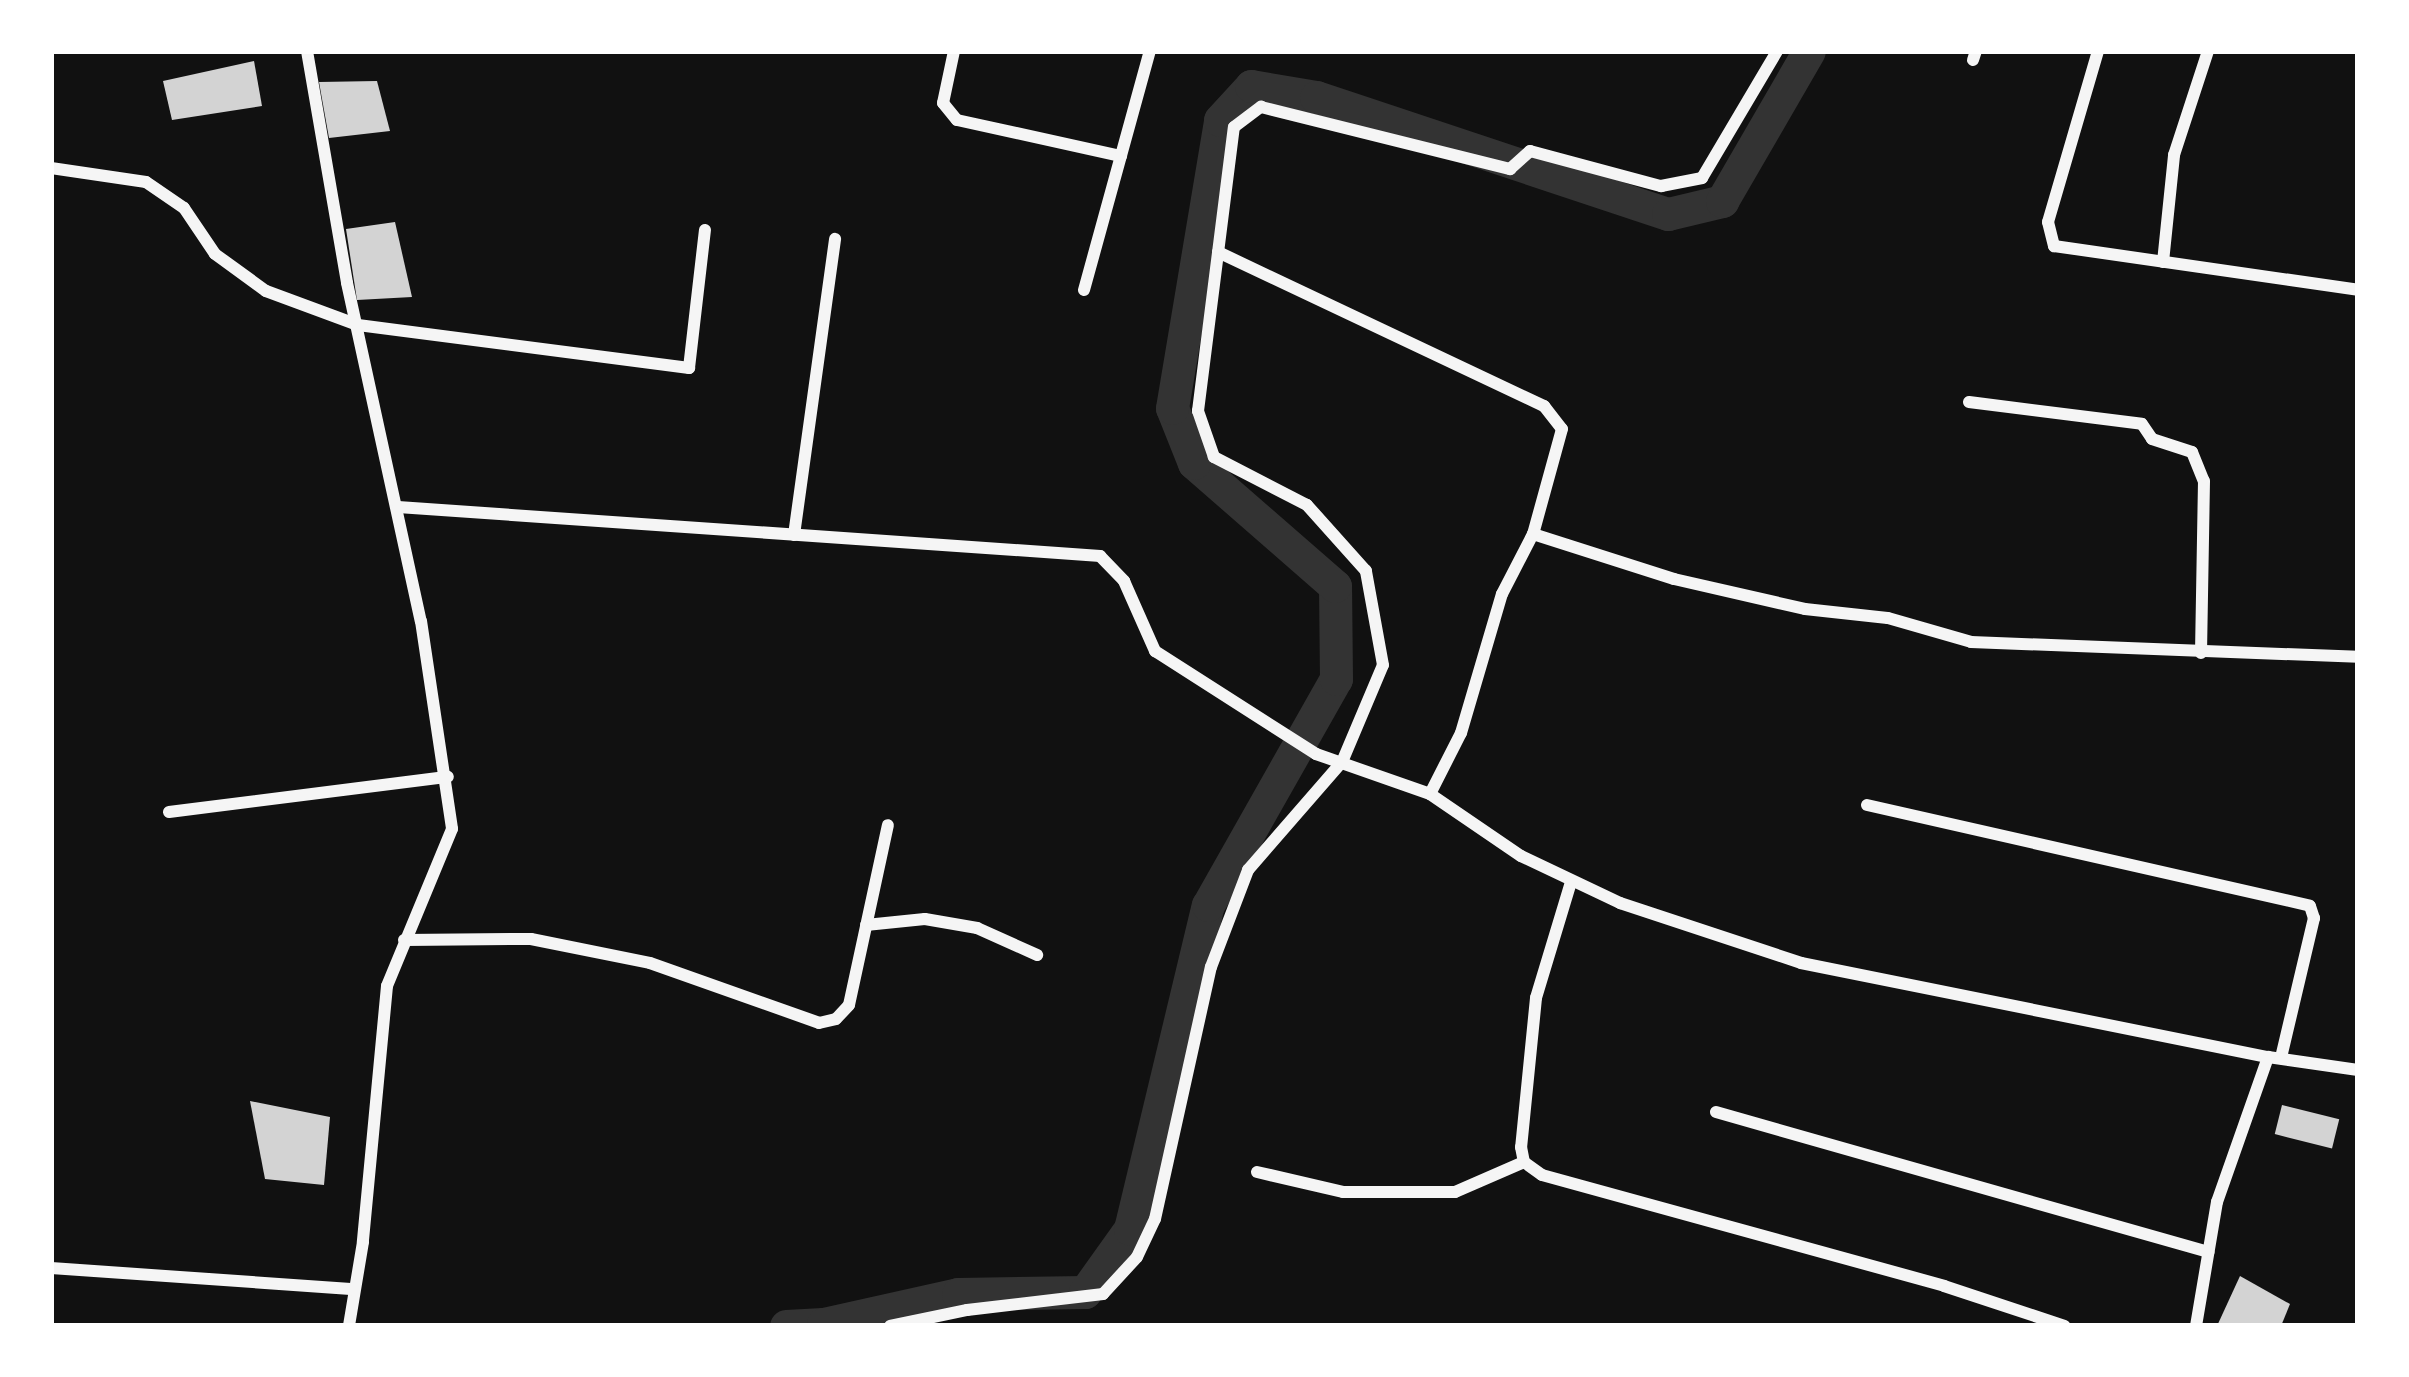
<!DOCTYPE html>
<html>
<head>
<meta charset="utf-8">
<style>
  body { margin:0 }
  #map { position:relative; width:2409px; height:1377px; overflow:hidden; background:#111; font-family:Commissioner,sans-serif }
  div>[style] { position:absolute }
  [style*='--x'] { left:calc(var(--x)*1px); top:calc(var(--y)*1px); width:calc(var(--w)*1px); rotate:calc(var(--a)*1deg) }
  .canal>* { height:33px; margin:-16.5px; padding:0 16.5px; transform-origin:16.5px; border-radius:16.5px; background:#333 }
  .building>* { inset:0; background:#d3d3d3; transform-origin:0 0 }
  .minor>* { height:12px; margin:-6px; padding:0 6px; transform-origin:6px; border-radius:6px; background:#f5f5f5 }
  span { translate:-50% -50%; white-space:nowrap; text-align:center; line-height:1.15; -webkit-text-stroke:9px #fff; paint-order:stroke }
  .frame { position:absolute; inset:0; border:54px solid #fff; pointer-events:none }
</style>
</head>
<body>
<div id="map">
  <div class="canal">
    <div style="--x:786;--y:1326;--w:37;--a:-3"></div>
    <div style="--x:823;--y:1324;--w:138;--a:-12.5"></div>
    <div style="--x:958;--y:1294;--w:127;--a:-0.9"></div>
    <div style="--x:1085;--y:1292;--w:77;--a:-54.5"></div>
    <div style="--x:1130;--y:1229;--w:333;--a:-76.5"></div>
    <div style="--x:1208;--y:905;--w:260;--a:-60.5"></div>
    <div style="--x:1336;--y:679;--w:93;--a:-90.6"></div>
    <div style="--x:1335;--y:586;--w:187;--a:-138.9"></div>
    <div style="--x:1194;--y:463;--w:59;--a:-111.8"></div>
    <div style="--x:1172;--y:408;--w:292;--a:-80.5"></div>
    <div style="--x:1220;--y:120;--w:46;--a:-47.6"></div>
    <div style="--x:1251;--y:86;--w:66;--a:9.6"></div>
    <div style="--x:1316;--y:97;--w:371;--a:18.4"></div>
    <div style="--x:1668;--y:214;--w:56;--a:-13.5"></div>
    <div style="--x:1722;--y:201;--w:173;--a:-59.9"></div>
  </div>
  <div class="building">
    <div style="clip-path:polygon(254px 61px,262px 106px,172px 120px,163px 81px)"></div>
    <div style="clip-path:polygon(377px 81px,390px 131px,329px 138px,319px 82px)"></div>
    <div style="clip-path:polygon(395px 222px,412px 297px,357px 300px,346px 229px)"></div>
    <div style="clip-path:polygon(250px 1101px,330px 1117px,324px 1185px,265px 1179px)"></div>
    <div style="left:2282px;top:1105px;width:59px;height:30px;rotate:14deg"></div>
    <div style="clip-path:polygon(2240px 1276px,2290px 1304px,2281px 1326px,2217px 1326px)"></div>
  </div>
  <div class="minor">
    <div style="--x:307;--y:51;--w:235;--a:80.2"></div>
    <div style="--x:347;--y:283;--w:346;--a:77.7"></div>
    <div style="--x:421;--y:621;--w:210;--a:81.5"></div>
    <div style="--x:452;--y:829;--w:170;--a:112.5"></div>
    <div style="--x:387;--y:986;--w:257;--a:95.4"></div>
    <div style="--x:363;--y:1242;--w:85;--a:99.5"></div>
    <div style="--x:954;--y:51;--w:53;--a:101.9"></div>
    <div style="--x:943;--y:103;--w:22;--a:51"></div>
    <div style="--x:957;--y:120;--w:168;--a:12.4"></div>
    <div style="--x:2098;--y:51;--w:178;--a:106.3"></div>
    <div style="--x:2048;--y:222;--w:25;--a:76"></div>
    <div style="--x:2054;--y:246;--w:307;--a:8.2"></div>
    <div style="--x:1973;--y:60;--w:9;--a:-72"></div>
    <div style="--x:51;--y:168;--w:96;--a:8.4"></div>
    <div style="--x:146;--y:182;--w:46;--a:34.4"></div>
    <div style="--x:184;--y:208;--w:55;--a:56"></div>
    <div style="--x:215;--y:254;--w:63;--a:36"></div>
    <div style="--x:266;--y:291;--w:98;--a:20.3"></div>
    <div style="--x:358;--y:325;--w:334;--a:7.4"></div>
    <div style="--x:689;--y:368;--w:139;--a:-83.4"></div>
    <div style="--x:1218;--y:252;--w:361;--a:25.3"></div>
    <div style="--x:1544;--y:406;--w:29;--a:52"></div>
    <div style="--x:1562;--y:429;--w:109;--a:105.4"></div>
    <div style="--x:2163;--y:262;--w:108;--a:-84.1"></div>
    <div style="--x:2174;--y:155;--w:109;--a:-71.9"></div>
    <div style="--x:1084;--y:290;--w:248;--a:-74.6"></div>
    <div style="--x:1969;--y:402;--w:174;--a:7.2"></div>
    <div style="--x:2142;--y:424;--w:18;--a:56"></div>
    <div style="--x:2152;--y:439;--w:42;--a:18"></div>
    <div style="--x:2192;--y:452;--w:31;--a:68"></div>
    <div style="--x:2204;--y:481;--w:172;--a:91"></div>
    <div style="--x:398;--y:507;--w:704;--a:3.99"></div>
    <div style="--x:1100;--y:556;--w:35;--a:46"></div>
    <div style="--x:1124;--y:581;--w:77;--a:66.1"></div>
    <div style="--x:1155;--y:651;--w:191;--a:32.6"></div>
    <div style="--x:1316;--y:754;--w:121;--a:19.3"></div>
    <div style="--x:1430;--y:794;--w:110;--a:34.3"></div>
    <div style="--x:1521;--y:856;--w:110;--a:25.4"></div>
    <div style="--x:1620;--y:903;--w:191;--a:18.3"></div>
    <div style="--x:1801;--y:963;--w:476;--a:11.4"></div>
    <div style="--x:2268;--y:1057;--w:91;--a:8.2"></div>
    <div style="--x:794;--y:535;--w:299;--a:-82.1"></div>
    <div style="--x:1430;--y:794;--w:68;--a:-63.1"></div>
    <div style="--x:1461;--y:733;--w:145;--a:-73.6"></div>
    <div style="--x:1502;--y:594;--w:68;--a:-62.7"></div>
    <div style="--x:1533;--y:534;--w:148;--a:17.7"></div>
    <div style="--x:1674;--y:579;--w:134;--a:12.9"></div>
    <div style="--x:1805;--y:609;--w:83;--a:6.2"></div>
    <div style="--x:1888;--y:618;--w:86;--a:16.1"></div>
    <div style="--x:1971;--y:642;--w:387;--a:2.2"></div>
    <div style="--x:1867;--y:805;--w:454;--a:12.8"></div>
    <div style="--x:2310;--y:906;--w:13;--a:72"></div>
    <div style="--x:2314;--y:918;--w:144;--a:103.3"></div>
    <div style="--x:169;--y:812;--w:281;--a:-7.2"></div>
    <div style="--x:1571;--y:882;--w:121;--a:106.8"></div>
    <div style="--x:1536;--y:998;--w:150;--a:95.7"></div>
    <div style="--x:1521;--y:1147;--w:15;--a:79"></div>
    <div style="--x:1524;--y:1162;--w:22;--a:36"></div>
    <div style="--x:1542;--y:1175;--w:417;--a:15.4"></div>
    <div style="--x:1944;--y:1286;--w:127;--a:18.3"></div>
    <div style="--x:866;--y:925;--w:59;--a:-5.8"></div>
    <div style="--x:925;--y:919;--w:53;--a:9.8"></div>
    <div style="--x:977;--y:928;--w:66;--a:24.2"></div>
    <div style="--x:404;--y:940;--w:127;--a:-0.5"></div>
    <div style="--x:531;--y:939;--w:121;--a:11.4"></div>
    <div style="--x:650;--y:963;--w:179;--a:19.5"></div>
    <div style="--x:819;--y:1023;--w:17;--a:-13"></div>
    <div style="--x:836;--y:1019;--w:19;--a:-47"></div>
    <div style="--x:849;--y:1005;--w:184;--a:-77.8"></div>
    <div style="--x:1716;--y:1112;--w:512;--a:15.88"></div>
    <div style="--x:1257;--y:1172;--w:88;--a:13.1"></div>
    <div style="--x:1343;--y:1192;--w:112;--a:0"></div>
    <div style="--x:1455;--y:1192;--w:75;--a:-23.5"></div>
    <div style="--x:51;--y:1268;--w:304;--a:4"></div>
    <div style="--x:890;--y:1326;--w:79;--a:-11.7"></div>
    <div style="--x:967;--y:1310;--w:137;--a:-6.7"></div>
    <div style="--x:1103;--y:1294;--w:50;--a:-47.4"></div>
    <div style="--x:1137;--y:1257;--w:42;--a:-64.7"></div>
    <div style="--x:1155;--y:1219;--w:258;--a:-77.5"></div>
    <div style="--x:1211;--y:967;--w:104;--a:-69.1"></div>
    <div style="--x:1248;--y:870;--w:143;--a:-49"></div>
    <div style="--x:1342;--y:762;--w:105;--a:-67.1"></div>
    <div style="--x:1383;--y:665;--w:96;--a:-100.3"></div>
    <div style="--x:1366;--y:571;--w:89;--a:-131.8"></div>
    <div style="--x:1307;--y:505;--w:105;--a:-152.7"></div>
    <div style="--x:1214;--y:457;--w:49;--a:-109.2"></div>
    <div style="--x:1198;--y:411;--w:286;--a:-82.8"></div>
    <div style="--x:1234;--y:127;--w:34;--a:-37"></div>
    <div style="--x:1261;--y:107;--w:257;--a:14"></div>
    <div style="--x:1510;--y:169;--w:27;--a:-42"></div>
    <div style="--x:1530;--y:151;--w:136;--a:15"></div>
    <div style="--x:1661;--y:186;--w:42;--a:-11"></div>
    <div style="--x:1702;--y:178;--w:147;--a:-59.4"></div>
    <div style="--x:2196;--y:1326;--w:126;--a:-80.4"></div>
    <div style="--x:2217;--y:1202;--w:154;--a:-70.6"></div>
  </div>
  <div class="frame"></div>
</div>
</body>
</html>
